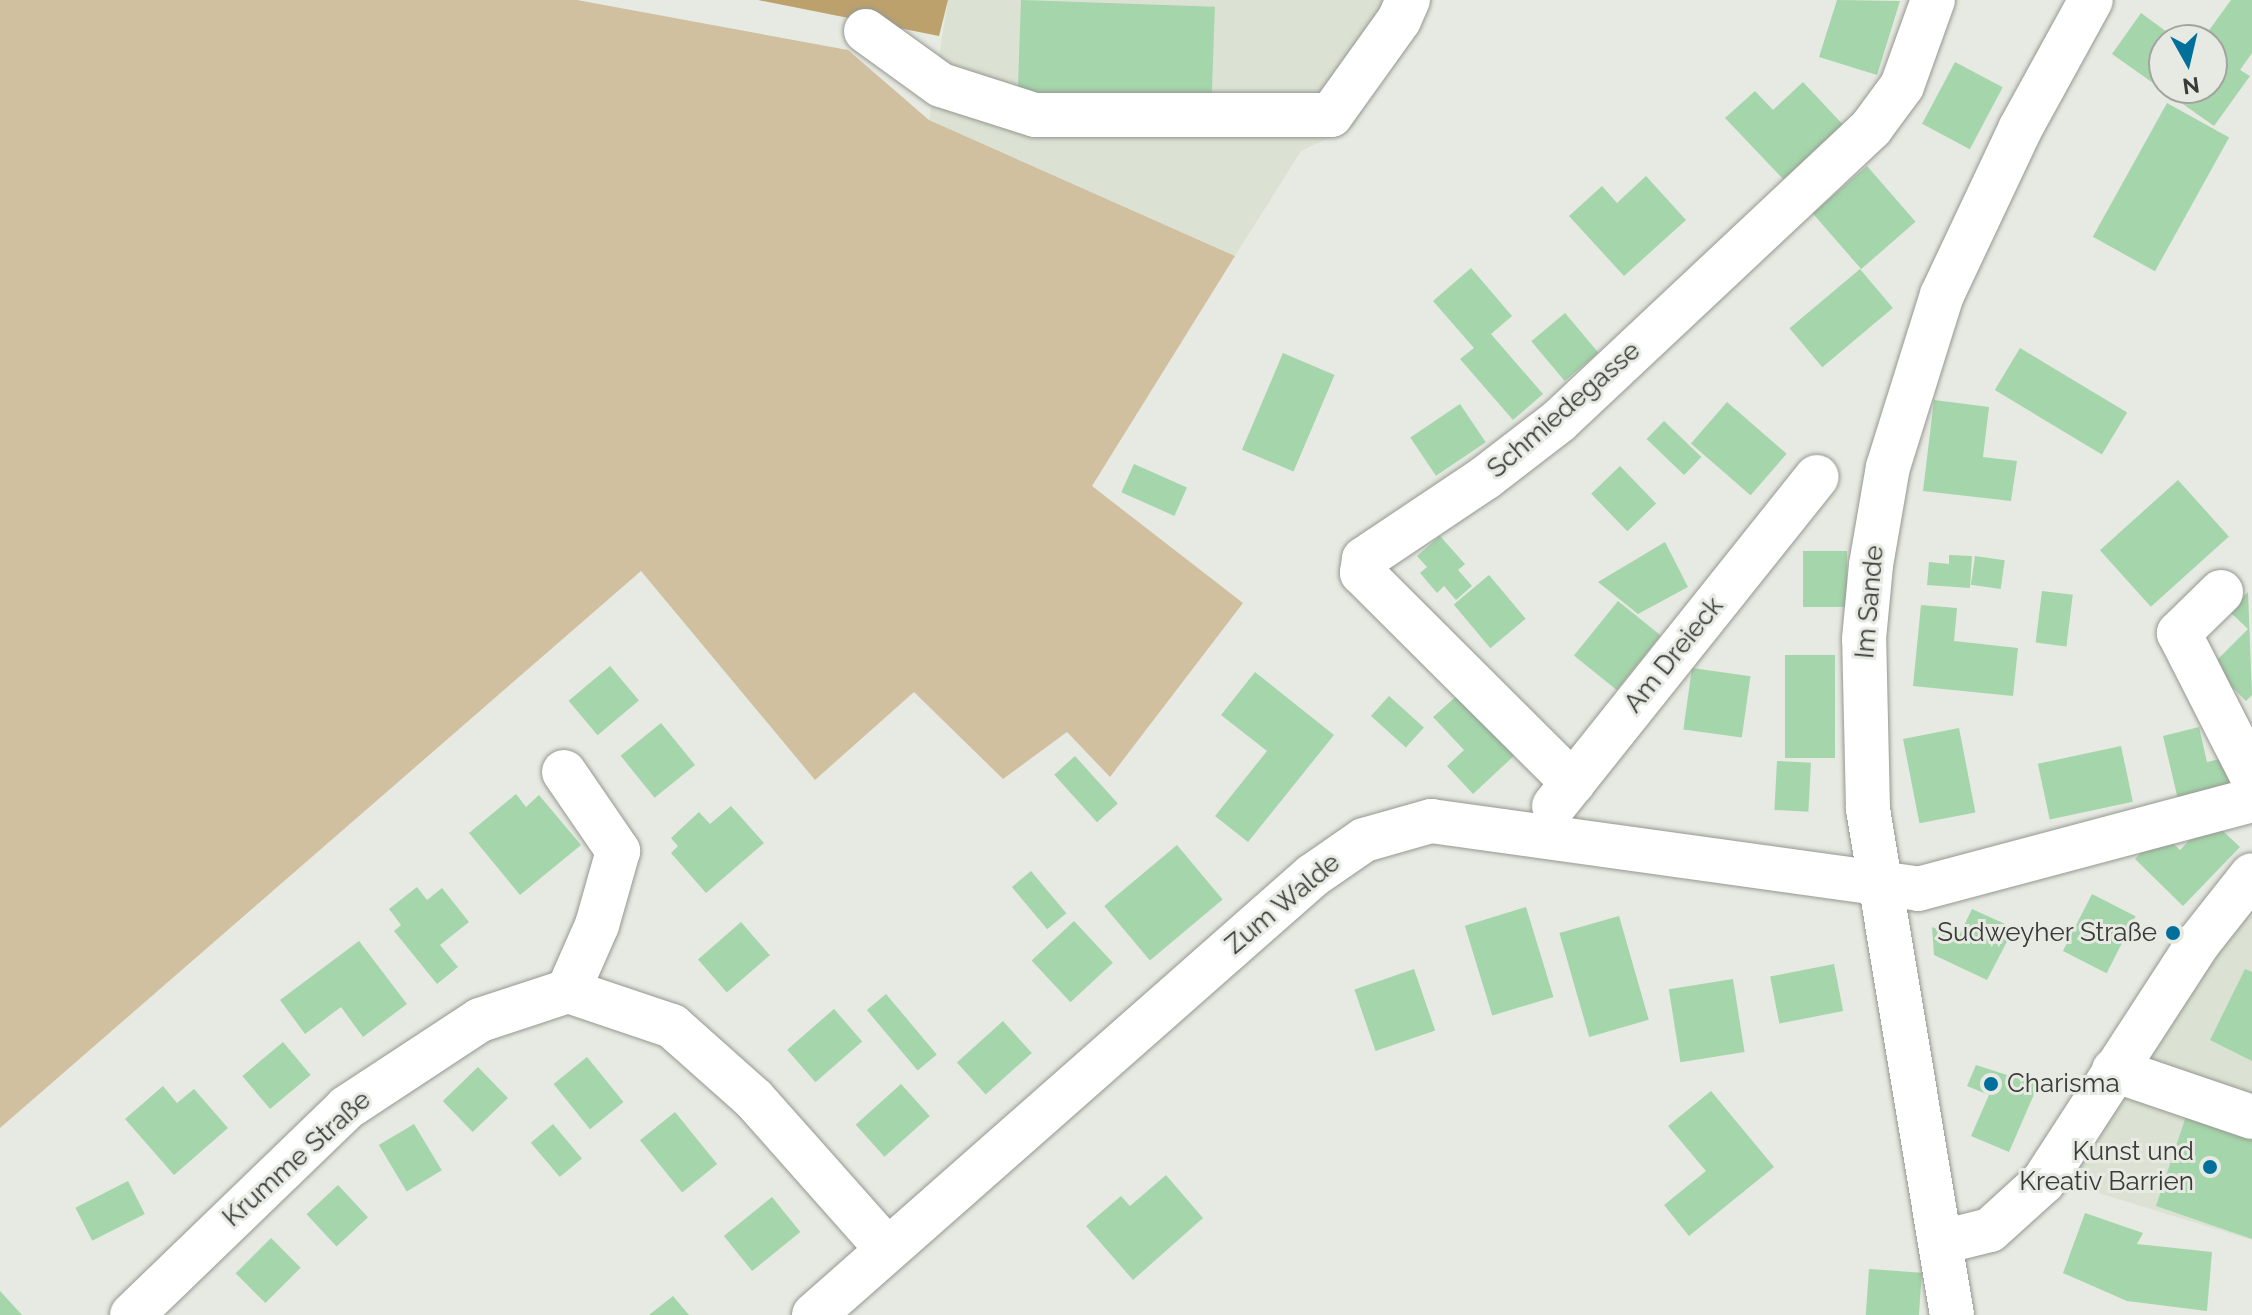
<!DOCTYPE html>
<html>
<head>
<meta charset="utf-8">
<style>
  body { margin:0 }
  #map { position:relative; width:2252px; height:1315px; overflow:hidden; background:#e7eae2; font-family:Raleway,sans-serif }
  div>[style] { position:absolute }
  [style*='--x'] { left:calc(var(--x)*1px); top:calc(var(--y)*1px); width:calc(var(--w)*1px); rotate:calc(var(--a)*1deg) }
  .built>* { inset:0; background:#dbe2d3 }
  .green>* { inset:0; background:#d1c0a0 }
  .forest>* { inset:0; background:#bca16d }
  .building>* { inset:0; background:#a5d5ab; transform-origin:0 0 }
  .roads { filter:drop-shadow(0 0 2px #959890) drop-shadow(0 0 2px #959890) }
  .minor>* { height:44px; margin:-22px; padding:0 22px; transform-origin:22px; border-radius:22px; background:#fff }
  .dots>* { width:22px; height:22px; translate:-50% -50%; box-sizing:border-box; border:4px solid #e7eae2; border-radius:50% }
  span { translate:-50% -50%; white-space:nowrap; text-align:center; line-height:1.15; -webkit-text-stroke:6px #e7eae2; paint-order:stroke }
  .street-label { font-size:26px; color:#3a3b38 }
  .poi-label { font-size:26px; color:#3a3b38 }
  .right { translate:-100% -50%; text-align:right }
  .left { translate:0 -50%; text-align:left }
  .north { position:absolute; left:2148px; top:24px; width:80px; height:80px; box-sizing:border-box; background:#e7eae2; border:2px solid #a2a49e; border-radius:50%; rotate:172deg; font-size:22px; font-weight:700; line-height:32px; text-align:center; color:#3a3b38 }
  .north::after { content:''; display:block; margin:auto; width:28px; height:36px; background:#016f9b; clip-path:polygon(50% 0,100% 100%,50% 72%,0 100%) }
</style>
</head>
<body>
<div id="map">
  <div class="built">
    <div style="clip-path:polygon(948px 0,1427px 0,1354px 126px,1301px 151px,1235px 256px,929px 120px)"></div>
    <div style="clip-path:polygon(2252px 903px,2252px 1240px,2059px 1181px)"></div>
  </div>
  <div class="green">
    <div style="clip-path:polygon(0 0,577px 0,848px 50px,929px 120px,1235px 256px,1092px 486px,1243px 603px,1110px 777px,1067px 732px,1003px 779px,914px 692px,815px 780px,641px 571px,0 1128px)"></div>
  </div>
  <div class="forest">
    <div style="clip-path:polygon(758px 0,948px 0,939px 36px)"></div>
  </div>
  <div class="building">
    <div style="left:1021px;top:0;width:194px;height:93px;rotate:2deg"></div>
    <div style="clip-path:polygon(1837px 0,1900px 1px,1877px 75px,1819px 57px)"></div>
    <div style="clip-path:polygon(2231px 0,2252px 0,2252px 53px,2240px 70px,2250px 76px,2214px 126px,2112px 54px,2141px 13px,2178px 40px,2164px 40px,2164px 88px,2212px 88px,2212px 40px,2202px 40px)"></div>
    <div style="left:1955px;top:62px;width:54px;height:70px;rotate:28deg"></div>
    <div style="clip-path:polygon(1803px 82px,1846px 128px,1787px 183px,1725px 118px,1755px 91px,1773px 110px)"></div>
    <div style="left:2167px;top:103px;width:71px;height:153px;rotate:29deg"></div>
    <div style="left:1867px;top:166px;width:74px;height:72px;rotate:49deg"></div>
    <div style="clip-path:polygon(1646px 176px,1686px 220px,1624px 276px,1569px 216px,1602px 186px,1617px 203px)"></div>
    <div style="clip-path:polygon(1471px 268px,1512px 316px,1491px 334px,1543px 394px,1513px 420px,1460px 359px,1474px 348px,1433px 301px)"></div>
    <div style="left:1860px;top:269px;width:51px;height:92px;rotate:50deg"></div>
    <div style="left:1565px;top:313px;width:52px;height:44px;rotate:50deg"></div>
    <div style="left:2020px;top:348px;width:125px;height:49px;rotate:31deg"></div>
    <div style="left:1283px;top:353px;width:56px;height:105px;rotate:23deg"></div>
    <div style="clip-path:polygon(1934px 400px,1989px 407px,1983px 457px,2017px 461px,2011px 501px,1923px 491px)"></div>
    <div style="left:1727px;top:402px;width:79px;height:55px;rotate:41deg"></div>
    <div style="left:1460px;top:404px;width:46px;height:60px;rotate:56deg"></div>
    <div style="left:1664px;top:421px;width:52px;height:25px;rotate:44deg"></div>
    <div style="left:1134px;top:464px;width:58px;height:31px;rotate:24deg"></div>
    <div style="left:1620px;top:466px;width:52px;height:40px;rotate:46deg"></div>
    <div style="left:2178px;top:480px;width:76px;height:105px;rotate:48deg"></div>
    <div style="clip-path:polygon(1440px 536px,1465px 564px,1458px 570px,1472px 586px,1456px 600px,1444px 586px,1437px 593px,1420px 573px,1427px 567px,1417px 556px)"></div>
    <div style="clip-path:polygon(1665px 542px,1688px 587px,1638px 614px,1598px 582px)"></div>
    <div style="left:1803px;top:551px;width:44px;height:56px"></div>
    <div style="clip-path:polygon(1949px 555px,1972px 556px,1970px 588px,1927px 585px,1929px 562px,1949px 564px)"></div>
    <div style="left:1975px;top:556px;width:30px;height:29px;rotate:8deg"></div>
    <div style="left:1489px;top:575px;width:57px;height:46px;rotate:50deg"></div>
    <div style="left:2042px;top:591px;width:31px;height:52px;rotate:7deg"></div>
    <div style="clip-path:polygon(2248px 592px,2252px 695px,2246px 701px,2211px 666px,2248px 629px,2229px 611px)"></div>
    <div style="left:1618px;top:601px;width:55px;height:70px;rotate:39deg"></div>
    <div style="clip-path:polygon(1921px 605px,1957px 608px,1954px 641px,2018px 648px,2013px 696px,1913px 686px)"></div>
    <div style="left:1785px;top:655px;width:50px;height:103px"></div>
    <div style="left:610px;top:666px;width:45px;height:54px;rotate:50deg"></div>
    <div style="left:1692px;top:668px;width:59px;height:62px;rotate:8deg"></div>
    <div style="clip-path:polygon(1255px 672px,1334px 735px,1248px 842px,1215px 816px,1267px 751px,1221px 715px)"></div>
    <div style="clip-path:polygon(1460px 693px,1517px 753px,1473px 794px,1447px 766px,1464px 750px,1433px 717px)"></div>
    <div style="left:1389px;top:696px;width:47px;height:27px;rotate:42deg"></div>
    <div style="left:661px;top:723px;width:54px;height:52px;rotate:51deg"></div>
    <div style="clip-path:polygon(2199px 727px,2207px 762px,2228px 757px,2237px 794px,2180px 808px,2163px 736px)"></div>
    <div style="left:1959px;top:728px;width:86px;height:57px;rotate:79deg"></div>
    <div style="left:2121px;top:746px;width:57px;height:85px;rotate:78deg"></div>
    <div style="left:1075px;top:756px;width:64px;height:28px;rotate:48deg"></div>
    <div style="left:1777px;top:761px;width:34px;height:49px;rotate:3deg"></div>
    <div style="clip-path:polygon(516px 794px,526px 807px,539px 795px,581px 845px,520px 895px,469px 833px)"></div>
    <div style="clip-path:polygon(731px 806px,764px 843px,706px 893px,671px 853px,678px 846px,671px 838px,699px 812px,710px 824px)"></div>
    <div style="clip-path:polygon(2210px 819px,2240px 847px,2183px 906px,2135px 859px,2161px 832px,2180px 850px)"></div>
    <div style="left:1177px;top:845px;width:71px;height:95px;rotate:50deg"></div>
    <div style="left:1031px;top:871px;width:55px;height:25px;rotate:50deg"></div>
    <div style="clip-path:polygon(417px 887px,427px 900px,442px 888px,469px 922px,440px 945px,458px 967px,437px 984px,394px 931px,401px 925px,389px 909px)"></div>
    <div style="left:2092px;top:894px;width:49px;height:64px;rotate:27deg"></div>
    <div style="left:1526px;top:907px;width:94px;height:64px;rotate:73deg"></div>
    <div style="clip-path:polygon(1972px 909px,2014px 928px,1987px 980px,1934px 955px,1932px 927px,1958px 938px)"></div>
    <div style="left:1619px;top:916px;width:108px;height:62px;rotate:74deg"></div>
    <div style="left:1074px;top:921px;width:57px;height:58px;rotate:47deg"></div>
    <div style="left:741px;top:922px;width:44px;height:57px;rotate:49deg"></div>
    <div style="clip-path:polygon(359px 941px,407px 1004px,363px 1037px,341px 1007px,305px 1034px,280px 1000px)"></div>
    <div style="left:1834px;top:964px;width:48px;height:65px;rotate:79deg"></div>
    <div style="left:1414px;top:969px;width:65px;height:63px;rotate:71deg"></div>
    <div style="clip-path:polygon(2245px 969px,2252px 972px,2252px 1061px,2210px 1040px)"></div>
    <div style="left:1733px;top:979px;width:74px;height:65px;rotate:81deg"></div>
    <div style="left:886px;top:994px;width:79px;height:25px;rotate:50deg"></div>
    <div style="left:834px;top:1009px;width:43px;height:62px;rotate:49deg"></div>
    <div style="left:1003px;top:1021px;width:43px;height:62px;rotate:48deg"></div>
    <div style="left:283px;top:1042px;width:43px;height:53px;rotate:50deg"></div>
    <div style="left:587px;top:1057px;width:58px;height:43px;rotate:51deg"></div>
    <div style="clip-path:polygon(1976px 1065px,2038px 1085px,2009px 1152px,1971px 1136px,1989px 1095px,1967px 1086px)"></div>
    <div style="left:478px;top:1067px;width:43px;height:49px;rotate:46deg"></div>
    <div style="left:901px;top:1084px;width:43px;height:61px;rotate:48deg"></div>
    <div style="clip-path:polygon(163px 1086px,177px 1103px,194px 1089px,228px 1128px,174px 1175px,125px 1119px)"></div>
    <div style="clip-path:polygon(1711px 1091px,1774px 1167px,1689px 1236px,1664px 1205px,1706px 1171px,1668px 1126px)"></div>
    <div style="clip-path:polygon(2189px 1107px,2252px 1128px,2252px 1239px,2156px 1206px)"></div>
    <div style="left:675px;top:1112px;width:67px;height:45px;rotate:51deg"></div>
    <div style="left:414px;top:1124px;width:54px;height:41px;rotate:59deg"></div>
    <div style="left:553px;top:1124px;width:45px;height:29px;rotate:50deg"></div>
    <div style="clip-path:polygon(1166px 1175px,1203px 1218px,1133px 1280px,1086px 1226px,1121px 1196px,1130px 1206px)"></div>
    <div style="left:128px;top:1181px;width:37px;height:59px;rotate:63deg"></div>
    <div style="left:338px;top:1185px;width:44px;height:43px;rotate:47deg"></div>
    <div style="left:772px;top:1197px;width:45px;height:62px;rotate:51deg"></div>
    <div style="clip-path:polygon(2085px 1213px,2143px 1233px,2137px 1244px,2212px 1252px,2207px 1311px,2127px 1301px,2063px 1273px)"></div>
    <div style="left:271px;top:1238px;width:42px;height:50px;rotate:45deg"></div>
    <div style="left:1869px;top:1269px;width:53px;height:46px;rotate:4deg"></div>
    <div style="clip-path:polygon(0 1291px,22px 1315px,0 1315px)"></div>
    <div style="clip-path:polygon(673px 1296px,689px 1315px,649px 1315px)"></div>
  </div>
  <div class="roads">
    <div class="minor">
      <div style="--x:866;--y:31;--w:92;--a:35.8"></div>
      <div style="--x:941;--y:85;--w:99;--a:17.7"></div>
      <div style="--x:1035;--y:115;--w:296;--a:0"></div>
      <div style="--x:1331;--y:115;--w:117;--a:-54.4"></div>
      <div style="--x:1399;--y:20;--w:22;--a:-66"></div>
      <div style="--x:2221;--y:592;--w:59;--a:135.7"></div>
      <div style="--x:2179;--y:633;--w:161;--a:63"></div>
      <div style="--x:564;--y:772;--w:96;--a:55.6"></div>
      <div style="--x:618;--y:851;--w:77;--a:105.8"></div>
      <div style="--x:597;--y:925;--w:72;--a:113.7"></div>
      <div style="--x:1573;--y:783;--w:298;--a:-135.1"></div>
      <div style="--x:1362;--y:573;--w:14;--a:-82"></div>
      <div style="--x:1364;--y:559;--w:146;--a:-33.8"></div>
      <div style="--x:1485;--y:478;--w:93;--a:-37.6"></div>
      <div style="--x:1559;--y:421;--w:428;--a:-43.2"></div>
      <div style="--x:1871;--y:128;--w:52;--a:-53.6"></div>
      <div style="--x:1902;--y:86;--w:91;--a:-70.2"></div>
      <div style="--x:1554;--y:806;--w:421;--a:-51.4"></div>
      <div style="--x:2114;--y:1070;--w:146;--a:18.8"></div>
      <div style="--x:1942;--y:1242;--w:49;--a:-14"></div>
      <div style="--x:1990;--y:1230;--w:72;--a:-42.2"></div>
      <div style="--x:2043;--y:1182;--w:286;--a:-57"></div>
      <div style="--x:2199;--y:942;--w:85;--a:-51.7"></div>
      <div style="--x:132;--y:1315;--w:298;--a:-44"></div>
      <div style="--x:346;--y:1108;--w:160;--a:-33.3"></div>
      <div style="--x:480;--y:1020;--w:93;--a:-18.2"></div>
      <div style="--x:568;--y:991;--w:110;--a:18.6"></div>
      <div style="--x:672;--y:1026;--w:110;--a:41.7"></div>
      <div style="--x:754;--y:1099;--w:200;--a:48.4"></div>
      <div style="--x:814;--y:1315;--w:664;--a:-41.4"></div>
      <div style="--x:1312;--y:876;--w:63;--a:-34.7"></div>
      <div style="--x:1364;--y:840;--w:70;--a:-15.8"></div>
      <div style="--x:1431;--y:821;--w:492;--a:7.9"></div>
      <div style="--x:1918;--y:889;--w:346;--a:-14.9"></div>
      <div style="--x:1952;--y:1315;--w:513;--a:-99.43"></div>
      <div style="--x:1868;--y:809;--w:170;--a:-91.3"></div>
      <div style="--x:1864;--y:639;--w:74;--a:-84.6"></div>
      <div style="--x:1871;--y:565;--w:99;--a:-80.2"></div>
      <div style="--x:1888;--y:467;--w:180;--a:-72.6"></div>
      <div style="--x:1942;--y:295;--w:183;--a:-64.8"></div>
      <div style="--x:2020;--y:129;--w:147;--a:-61.2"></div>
    </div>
  </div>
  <div class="dots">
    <div style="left:2173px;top:933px;background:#016f9b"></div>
    <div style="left:1991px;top:1084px;background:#016f9b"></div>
    <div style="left:2210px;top:1167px;background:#016f9b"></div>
  </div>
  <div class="street-label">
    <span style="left:1564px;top:410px;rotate:-41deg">Schmiedegasse</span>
    <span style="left:1870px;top:602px;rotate:-85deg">Im Sande</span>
    <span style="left:1674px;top:655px;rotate:-51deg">Am Dreieck</span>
    <span style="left:1283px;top:904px;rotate:-40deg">Zum Walde</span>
    <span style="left:297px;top:1159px;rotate:-42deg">Krumme Straße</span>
  </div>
  <div class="poi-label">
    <span class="right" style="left:2157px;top:933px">Sudweyher Straße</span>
    <span class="left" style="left:2007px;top:1084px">Charisma</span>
    <span class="right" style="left:2194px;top:1167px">Kunst und<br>Kreativ Barrien</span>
  </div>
  <div class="north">N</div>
</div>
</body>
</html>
